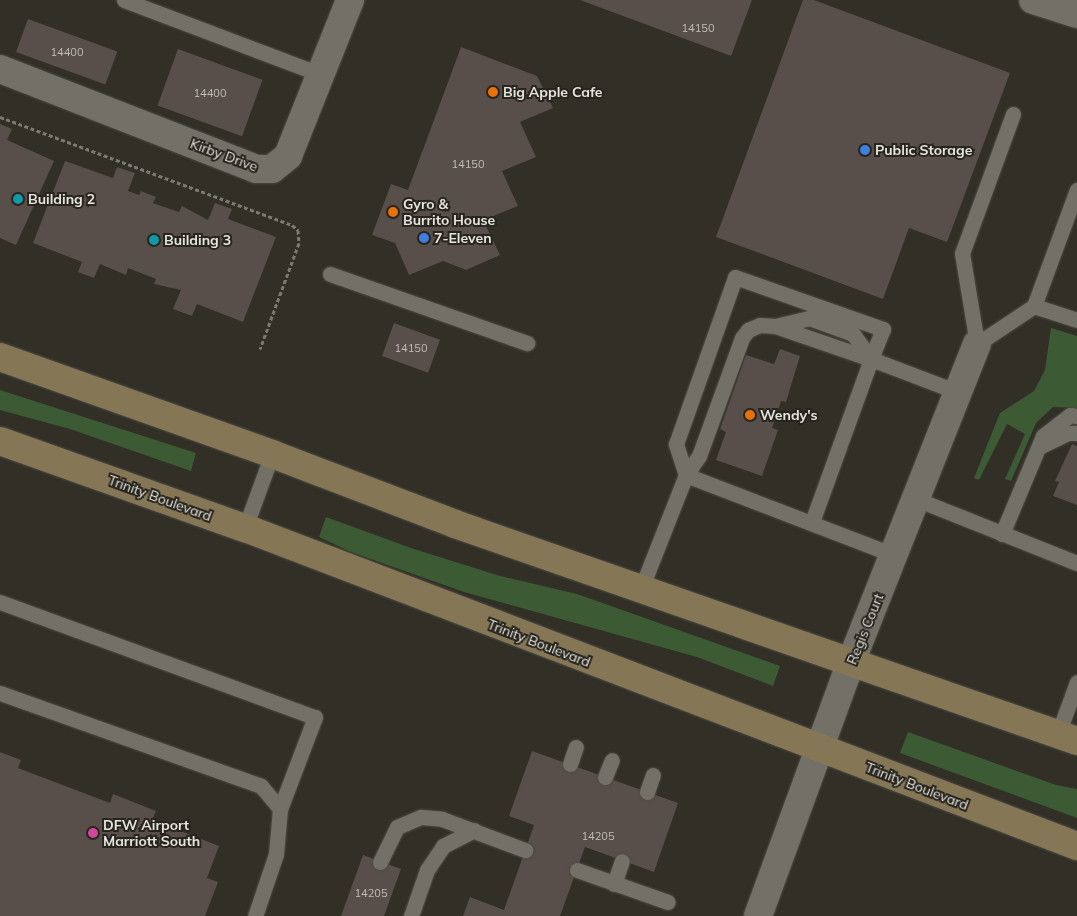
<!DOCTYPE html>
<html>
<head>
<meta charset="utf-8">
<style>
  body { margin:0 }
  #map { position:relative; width:1077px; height:916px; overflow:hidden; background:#312f26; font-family:Mulish,sans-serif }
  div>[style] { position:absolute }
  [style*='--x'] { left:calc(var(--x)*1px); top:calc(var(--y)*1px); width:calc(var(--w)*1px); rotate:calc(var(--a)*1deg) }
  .green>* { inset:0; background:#3c5b34 }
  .building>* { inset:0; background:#584e4a; transform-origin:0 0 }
  .path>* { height:3px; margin-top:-1.5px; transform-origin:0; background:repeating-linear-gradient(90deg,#7b7971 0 4px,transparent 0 6.5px) }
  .roads { filter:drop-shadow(0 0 1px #4e4c45) drop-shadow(0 0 1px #4e4c45) }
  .lane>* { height:15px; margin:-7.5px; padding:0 7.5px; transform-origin:7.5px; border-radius:7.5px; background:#737167 }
  .street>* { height:28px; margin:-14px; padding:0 14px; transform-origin:14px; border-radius:14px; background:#737167 }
  .secondary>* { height:28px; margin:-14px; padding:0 14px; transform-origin:14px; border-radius:14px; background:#857756 }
  .dots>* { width:14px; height:14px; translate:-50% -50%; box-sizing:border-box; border:2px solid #27251d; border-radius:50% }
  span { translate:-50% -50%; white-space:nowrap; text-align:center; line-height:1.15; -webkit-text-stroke:4px #27251d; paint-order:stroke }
  .number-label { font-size:11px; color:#c2beb9 }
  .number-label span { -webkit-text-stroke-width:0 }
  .poi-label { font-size:14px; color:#e5e4de; font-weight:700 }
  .left { translate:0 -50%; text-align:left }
  .street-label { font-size:14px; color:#e5e4de }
</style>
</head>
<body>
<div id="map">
  <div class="green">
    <div style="clip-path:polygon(1051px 328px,1077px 336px,1077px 408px,1053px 407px,1036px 423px,1011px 481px,1005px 479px,1025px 434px,1007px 424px,979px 480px,974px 478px,1000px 413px,1034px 391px,1045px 370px)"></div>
    <div style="clip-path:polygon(0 390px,196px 453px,191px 471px,70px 429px,0 410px)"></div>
    <div style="clip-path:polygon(326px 517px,411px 548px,500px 576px,577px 594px,780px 666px,773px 686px,697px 657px,464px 592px,351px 552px,319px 537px)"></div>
    <div style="clip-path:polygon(908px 732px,1056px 785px,1077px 789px,1077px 818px,900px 753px)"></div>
  </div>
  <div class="building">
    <div style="clip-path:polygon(580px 0,752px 0,731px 56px)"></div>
    <div style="clip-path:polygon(803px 0,814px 0,1010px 73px,947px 242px,909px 228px,883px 299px,716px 237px)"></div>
    <div style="left:28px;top:19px;width:95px;height:35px;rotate:20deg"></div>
    <div style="clip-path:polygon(461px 47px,537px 76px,553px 108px,520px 122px,536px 157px,502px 171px,518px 206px,483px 220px,500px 255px,466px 270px,443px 261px,409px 275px,395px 243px,372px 235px,391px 184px,408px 190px)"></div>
    <div style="left:178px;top:49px;width:90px;height:60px;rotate:20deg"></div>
    <div style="clip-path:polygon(0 124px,12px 129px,7px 140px,54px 161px,16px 245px,0 238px)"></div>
    <div style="clip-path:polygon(65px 161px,113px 178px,117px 167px,135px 173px,128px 191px,139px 195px,141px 191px,156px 197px,153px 203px,179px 212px,182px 206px,208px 220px,215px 203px,232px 209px,228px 219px,276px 237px,243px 322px,197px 304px,192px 316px,173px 309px,181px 290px,154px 284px,156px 279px,128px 268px,126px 275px,100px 264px,94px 278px,78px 272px,82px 262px,33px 243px)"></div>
    <div style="left:394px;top:323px;width:49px;height:35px;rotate:20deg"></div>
    <div style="clip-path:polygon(780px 349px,800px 356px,786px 402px,781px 401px,772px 428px,778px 430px,762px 476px,716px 460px,726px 432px,720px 429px,746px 355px,774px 364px)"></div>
    <div style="clip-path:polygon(1072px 444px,1077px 446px,1077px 505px,1053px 496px,1059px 482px,1055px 481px)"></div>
    <div style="clip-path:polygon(532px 751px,678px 803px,654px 872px,585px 847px,560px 916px,463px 916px,470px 897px,504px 910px,534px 825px,509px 816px)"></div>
    <div style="clip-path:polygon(0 752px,21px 760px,18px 768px,110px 803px,113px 794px,156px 811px,152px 820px,219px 846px,207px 878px,218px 882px,205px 916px,0 916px)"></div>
    <div style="clip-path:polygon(363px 855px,401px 869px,384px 916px,341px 916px)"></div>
  </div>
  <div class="path">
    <div style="--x:0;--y:117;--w:311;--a:20.3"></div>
    <div style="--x:292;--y:225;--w:8;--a:40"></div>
    <div style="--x:298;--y:230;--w:13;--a:86"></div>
    <div style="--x:299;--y:243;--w:113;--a:110.2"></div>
  </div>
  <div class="roads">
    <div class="lane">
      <div style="--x:124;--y:0;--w:212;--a:20.7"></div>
      <div style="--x:1013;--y:114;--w:148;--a:110.1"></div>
      <div style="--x:962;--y:253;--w:92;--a:80.6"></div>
      <div style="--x:977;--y:344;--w:69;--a:-33.7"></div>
      <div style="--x:1034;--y:306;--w:124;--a:-69.7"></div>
      <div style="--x:330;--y:274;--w:209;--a:19.3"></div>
      <div style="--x:1034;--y:306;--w:45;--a:18"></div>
      <div style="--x:775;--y:326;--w:35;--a:-13"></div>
      <div style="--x:809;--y:318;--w:47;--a:20"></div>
      <div style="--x:853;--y:334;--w:31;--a:54"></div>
      <div style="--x:1039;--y:447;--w:32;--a:-26"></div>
      <div style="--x:1068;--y:433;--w:9;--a:0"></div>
      <div style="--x:916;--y:499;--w:173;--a:21.7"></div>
      <div style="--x:812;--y:522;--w:173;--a:-70.1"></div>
      <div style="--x:245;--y:528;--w:79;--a:-70"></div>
      <div style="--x:1002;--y:534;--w:106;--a:-67.3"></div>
      <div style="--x:1043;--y:436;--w:34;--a:-38"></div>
      <div style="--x:1070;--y:415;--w:7;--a:8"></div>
      <div style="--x:894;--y:555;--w:223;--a:-159"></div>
      <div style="--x:686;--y:475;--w:33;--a:-108"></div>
      <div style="--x:676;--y:444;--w:177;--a:-70.5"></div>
      <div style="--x:735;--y:277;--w:157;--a:19.4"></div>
      <div style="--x:883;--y:329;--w:32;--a:112"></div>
      <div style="--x:871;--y:359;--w:93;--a:20.8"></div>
      <div style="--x:641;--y:589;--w:123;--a:-68.5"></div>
      <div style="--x:686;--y:475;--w:23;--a:-56"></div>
      <div style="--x:699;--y:456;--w:126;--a:-70"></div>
      <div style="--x:742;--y:338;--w:10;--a:-53"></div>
      <div style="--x:748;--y:330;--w:13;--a:-23"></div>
      <div style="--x:760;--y:325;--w:15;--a:4"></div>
      <div style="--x:775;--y:326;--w:102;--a:19"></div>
      <div style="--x:0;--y:602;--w:335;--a:20.1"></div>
      <div style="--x:315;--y:717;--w:98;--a:110.8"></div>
      <div style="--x:0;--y:693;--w:277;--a:19.6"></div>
      <div style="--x:261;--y:786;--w:30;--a:50"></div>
      <div style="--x:280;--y:809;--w:45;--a:95.1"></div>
      <div style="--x:276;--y:854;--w:65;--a:108.7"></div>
      <div style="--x:1058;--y:734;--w:55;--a:-69.9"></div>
      <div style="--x:570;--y:764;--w:18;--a:-71"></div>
      <div style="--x:605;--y:777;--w:18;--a:-68"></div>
      <div style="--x:647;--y:792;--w:18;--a:-71"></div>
      <div style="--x:380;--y:862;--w:39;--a:-64"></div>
      <div style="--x:397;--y:827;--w:26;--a:-23"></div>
      <div style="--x:421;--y:817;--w:21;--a:5"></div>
      <div style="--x:442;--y:819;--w:89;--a:20.5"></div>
      <div style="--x:577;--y:870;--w:96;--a:19.4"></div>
      <div style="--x:614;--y:884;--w:24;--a:-71"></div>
      <div style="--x:411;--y:916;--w:49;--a:-70.8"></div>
      <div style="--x:427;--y:870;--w:29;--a:-56"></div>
      <div style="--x:443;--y:846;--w:35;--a:-27"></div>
    </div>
    <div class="street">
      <div style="--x:1033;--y:0;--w:46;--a:17.7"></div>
      <div style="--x:0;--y:69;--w:275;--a:21.3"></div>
      <div style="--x:256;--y:169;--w:16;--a:0"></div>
      <div style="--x:272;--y:169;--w:21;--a:-39"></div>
      <div style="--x:288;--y:156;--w:168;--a:-68.3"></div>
      <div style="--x:758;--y:916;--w:270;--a:-69.9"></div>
      <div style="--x:851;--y:662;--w:342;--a:-68.4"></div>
    </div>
    <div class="secondary">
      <div style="--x:0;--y:357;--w:289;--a:19.6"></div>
      <div style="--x:272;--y:454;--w:196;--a:20.9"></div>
      <div style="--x:455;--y:524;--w:659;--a:19.23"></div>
      <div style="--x:0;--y:441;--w:260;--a:19.6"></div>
      <div style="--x:245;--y:528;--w:891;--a:20.92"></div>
    </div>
  </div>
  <div class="dots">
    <div style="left:493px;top:92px;background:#e8710a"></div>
    <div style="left:865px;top:150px;background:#3f7fe0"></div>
    <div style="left:18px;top:199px;background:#0f9aa8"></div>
    <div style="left:393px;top:212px;background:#e8710a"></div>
    <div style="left:424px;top:238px;background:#3f7fe0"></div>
    <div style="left:154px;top:240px;background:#0f9aa8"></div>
    <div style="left:750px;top:415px;background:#e8710a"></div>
    <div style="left:93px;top:833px;background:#d1479c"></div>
  </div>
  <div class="number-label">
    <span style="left:698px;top:28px">14150</span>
    <span style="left:67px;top:52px">14400</span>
    <span style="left:210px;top:93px">14400</span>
    <span style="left:468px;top:164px">14150</span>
    <span style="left:411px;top:348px">14150</span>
    <span style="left:598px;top:836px">14205</span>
    <span style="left:371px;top:893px">14205</span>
  </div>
  <div class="poi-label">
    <span class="left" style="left:503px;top:92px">Big Apple Cafe</span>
    <span class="left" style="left:875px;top:150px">Public Storage</span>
    <span class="left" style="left:28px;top:199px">Building 2</span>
    <span class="left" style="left:403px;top:212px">Gyro &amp;<br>Burrito House</span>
    <span class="left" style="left:434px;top:238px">7-Eleven</span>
    <span class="left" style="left:164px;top:240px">Building 3</span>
    <span class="left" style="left:760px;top:415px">Wendy's</span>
    <span class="left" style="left:103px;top:833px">DFW Airport<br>Marriott South</span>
  </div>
  <div class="street-label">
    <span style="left:224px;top:155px;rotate:20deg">Kirby Drive</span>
    <span style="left:160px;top:498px;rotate:20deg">Trinity Boulevard</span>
    <span style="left:865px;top:629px;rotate:-68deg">Regis Court</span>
    <span style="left:539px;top:643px;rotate:21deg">Trinity Boulevard</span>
    <span style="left:917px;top:786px;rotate:21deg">Trinity Boulevard</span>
  </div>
</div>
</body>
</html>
